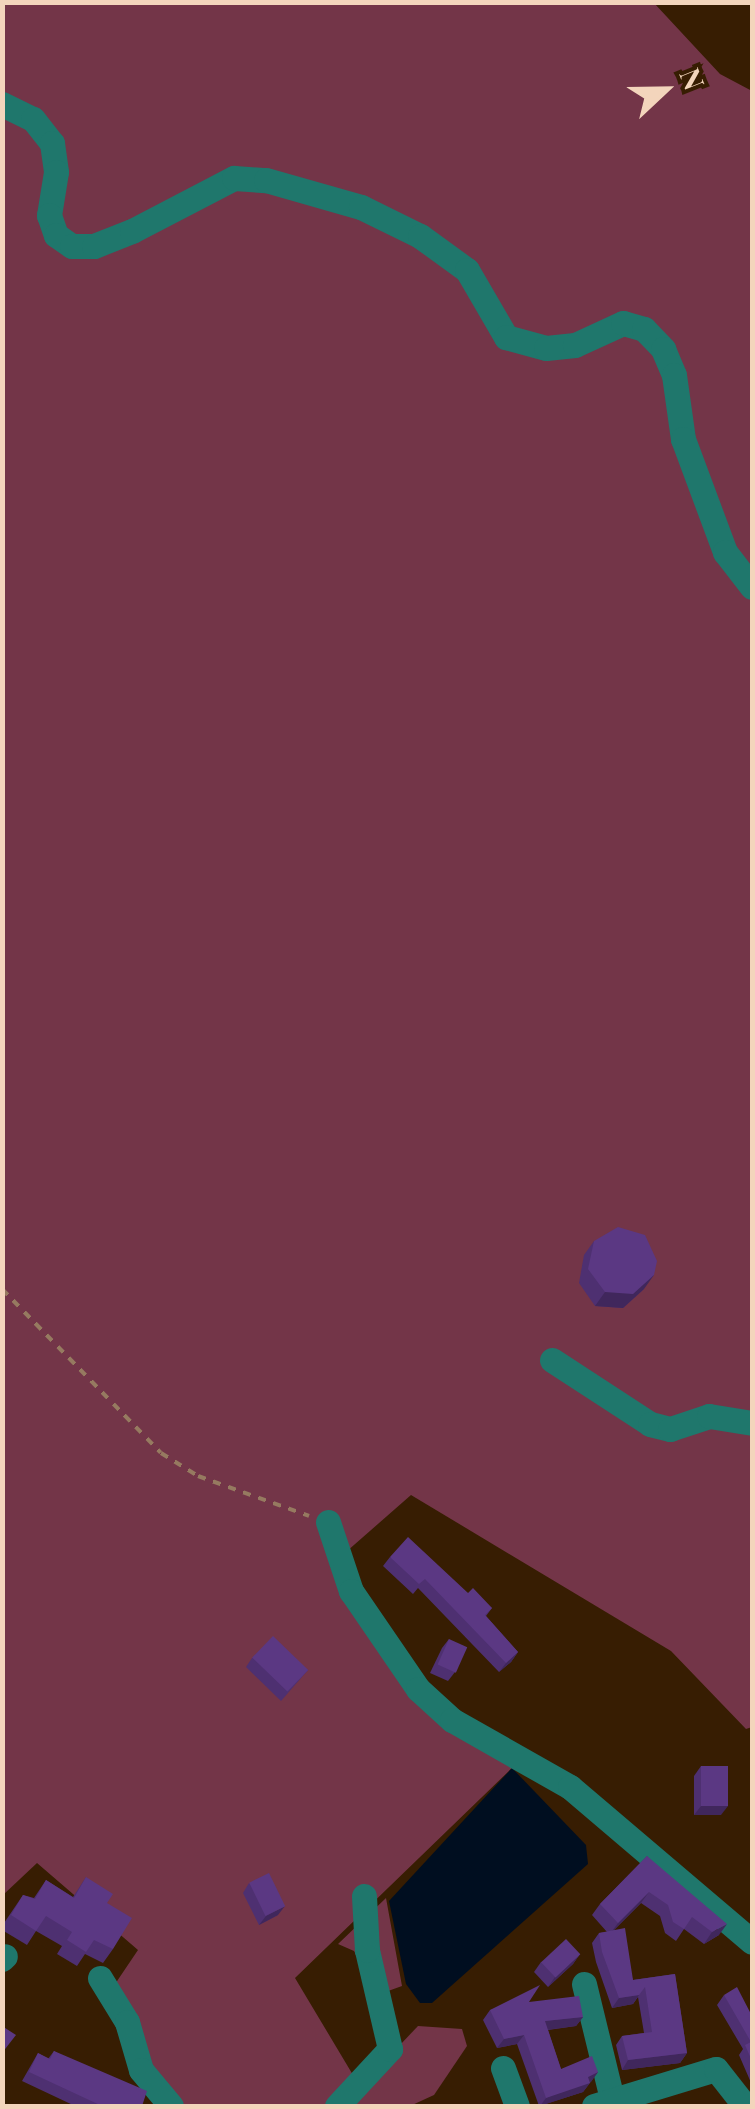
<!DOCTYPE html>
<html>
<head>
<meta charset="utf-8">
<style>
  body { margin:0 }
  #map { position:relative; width:755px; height:2109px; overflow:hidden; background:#371d02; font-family:"Playfair Display",serif }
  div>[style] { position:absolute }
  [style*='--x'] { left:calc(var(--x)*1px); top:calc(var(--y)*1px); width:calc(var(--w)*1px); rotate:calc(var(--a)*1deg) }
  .green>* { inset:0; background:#733548 }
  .water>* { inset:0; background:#000e20 }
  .path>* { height:4px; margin-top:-2px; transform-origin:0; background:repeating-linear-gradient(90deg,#967a60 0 8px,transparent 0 16px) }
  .minor>* { height:25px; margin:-12.5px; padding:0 12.5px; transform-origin:12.5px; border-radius:12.5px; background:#1f776c }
  .wall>* { inset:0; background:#4e3071 }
  .shaded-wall>* { inset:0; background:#40275c }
  .building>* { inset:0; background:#5b3883; transform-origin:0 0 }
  span { translate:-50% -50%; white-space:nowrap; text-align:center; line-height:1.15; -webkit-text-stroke:10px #371d02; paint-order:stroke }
  .frame { position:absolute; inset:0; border:5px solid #f3d5bc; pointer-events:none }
  .north { position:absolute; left:615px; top:40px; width:100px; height:100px; -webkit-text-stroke:8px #371d02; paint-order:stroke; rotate:68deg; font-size:28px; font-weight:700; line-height:40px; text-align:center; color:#f3d5bc }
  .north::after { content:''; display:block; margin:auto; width:35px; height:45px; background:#f3d5bc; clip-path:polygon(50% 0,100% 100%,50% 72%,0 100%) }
</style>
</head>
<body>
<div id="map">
  <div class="green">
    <div style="clip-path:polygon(3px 3px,654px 3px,720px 74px,752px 91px,752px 1727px,746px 1729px,671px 1651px,411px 1495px,330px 1566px,427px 1697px,512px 1768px,295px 1978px,353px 2075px,328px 2106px,177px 2106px,109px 1993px,138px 1950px,37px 1863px,3px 1895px)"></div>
    <div style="clip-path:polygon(386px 1898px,402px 1986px,377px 1995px,354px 1951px,338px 1944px)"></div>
    <div style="clip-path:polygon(418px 2026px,462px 2029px,467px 2046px,434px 2095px,410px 2106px,342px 2106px)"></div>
  </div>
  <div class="water">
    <div style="clip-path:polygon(512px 1768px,586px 1845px,588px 1864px,432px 2003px,420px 2003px,406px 1984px,389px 1901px)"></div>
  </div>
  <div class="path">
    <div style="--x:2;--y:1289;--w:228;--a:45.9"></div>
    <div style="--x:161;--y:1453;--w:44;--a:31.9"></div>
    <div style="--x:198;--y:1476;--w:118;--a:19.8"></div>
  </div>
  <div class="minor">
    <div style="--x:2;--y:104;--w:34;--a:26"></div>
    <div style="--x:33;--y:119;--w:31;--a:52"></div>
    <div style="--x:52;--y:143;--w:29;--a:82"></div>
    <div style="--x:56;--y:172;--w:44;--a:99.2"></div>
    <div style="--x:49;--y:215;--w:21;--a:71"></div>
    <div style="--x:56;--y:235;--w:19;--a:35"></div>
    <div style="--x:72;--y:246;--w:22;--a:0"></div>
    <div style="--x:94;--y:246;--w:41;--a:-21.5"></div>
    <div style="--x:132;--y:231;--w:115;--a:-27.5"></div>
    <div style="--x:234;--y:178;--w:32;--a:4"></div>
    <div style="--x:266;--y:180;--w:99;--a:15.9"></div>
    <div style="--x:361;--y:207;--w:66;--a:26.2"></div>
    <div style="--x:420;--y:236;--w:58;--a:35.9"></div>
    <div style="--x:467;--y:270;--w:78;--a:59.8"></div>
    <div style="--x:506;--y:337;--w:41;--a:15.4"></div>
    <div style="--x:546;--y:348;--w:29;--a:-6"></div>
    <div style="--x:575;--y:345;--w:53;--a:-24.6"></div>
    <div style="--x:623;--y:323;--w:22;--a:16"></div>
    <div style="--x:644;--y:329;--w:28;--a:46"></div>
    <div style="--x:663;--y:349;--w:28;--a:67"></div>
    <div style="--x:674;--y:375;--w:65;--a:82"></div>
    <div style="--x:683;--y:439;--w:121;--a:69.6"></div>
    <div style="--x:725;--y:552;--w:44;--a:52.4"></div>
    <div style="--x:552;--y:1360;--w:117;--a:33.1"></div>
    <div style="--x:650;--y:1424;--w:21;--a:14"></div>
    <div style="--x:670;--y:1429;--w:41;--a:-18.4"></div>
    <div style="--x:709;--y:1416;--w:44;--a:9.2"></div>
    <div style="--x:328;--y:1522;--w:73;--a:71.6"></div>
    <div style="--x:351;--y:1591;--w:119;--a:55.6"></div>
    <div style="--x:418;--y:1689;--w:46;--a:42.4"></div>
    <div style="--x:452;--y:1720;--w:136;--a:29.6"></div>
    <div style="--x:570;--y:1787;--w:239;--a:40.4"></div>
    <div style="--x:2;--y:1959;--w:4;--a:-45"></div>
    <div style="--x:100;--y:1978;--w:52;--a:58.5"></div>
    <div style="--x:127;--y:2022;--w:50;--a:73.7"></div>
    <div style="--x:141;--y:2070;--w:47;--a:50.2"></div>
    <div style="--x:584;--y:1984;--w:118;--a:76.3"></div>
    <div style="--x:503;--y:2068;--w:40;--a:69.8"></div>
    <div style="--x:337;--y:2106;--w:78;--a:-47.1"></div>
    <div style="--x:390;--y:2049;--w:102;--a:-103.1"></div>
    <div style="--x:367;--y:1950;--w:54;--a:-93.2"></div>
    <div style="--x:594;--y:2106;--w:127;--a:-16.9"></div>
    <div style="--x:716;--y:2069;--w:47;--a:51.9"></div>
  </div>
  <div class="wall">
    <div style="clip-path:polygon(594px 1241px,644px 1289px,623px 1308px,595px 1306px,579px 1283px,584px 1255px)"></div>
    <div style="clip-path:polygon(390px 1557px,468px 1593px,492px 1608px,486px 1616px,518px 1652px,511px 1662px,499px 1672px,418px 1588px,413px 1594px,383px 1566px)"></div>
    <div style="clip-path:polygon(449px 1639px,455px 1672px,448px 1681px,430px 1673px,442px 1648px)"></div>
    <div style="clip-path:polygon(252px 1658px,308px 1670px,281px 1701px,246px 1667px)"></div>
    <div style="clip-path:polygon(701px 1766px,721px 1815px,694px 1815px,694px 1776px)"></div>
    <div style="clip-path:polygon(647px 1856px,719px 1935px,704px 1944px,684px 1929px,676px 1941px,665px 1933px,660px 1916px,641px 1903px,614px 1930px,633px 1980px,675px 1974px,687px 2053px,680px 2063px,622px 2070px,616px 2045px,622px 2036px,644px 2033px,638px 1997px,633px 2004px,612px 2008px,596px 1962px,592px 1943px,599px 1933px,607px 1932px,592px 1915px,600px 1904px)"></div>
    <div style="clip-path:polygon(86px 1877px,107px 1903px,113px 1949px,103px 1963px,85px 1954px,77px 1966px,57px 1954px,62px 1946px,36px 1931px,27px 1945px,2px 1930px,2px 1926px,23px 1895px,34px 1898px,46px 1880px,73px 1897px)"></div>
    <div style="clip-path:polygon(249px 1883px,278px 1915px,259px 1925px,243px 1893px)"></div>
    <div style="clip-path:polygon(580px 1954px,573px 1964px,548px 1987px,534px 1972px,541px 1962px)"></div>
    <div style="clip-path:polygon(724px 1995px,752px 2016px,752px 2085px,739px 2055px,743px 2049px,717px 2005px)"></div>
    <div style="clip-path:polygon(529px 2002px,583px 2017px,576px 2026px,548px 2030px,561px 2069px,598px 2072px,583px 2092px,539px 2106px,517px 2044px,497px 2048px,483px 2020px,490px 2010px)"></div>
    <div style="clip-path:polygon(54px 2051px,142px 2106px,75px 2106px,22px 2081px,38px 2053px,48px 2059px)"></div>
  </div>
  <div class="shaded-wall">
    <div style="clip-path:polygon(654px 1275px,644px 1289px,623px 1308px,595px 1306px,605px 1292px)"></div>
    <div style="clip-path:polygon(518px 1652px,511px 1662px,499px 1672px,506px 1663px)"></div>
    <div style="clip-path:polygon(701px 1806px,728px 1806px,721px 1815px,694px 1815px)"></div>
    <div style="clip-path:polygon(649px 1892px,641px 1903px,610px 1934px,618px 1923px)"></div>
    <div style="clip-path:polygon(285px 1906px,278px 1915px,259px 1925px,266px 1916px)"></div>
    <div style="clip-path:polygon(727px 1924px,719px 1935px,704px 1944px,712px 1932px)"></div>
    <div style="clip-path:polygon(580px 1954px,573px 1964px,548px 1987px,555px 1977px)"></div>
    <div style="clip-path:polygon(639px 1995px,633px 2004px,612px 2008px,619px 1998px)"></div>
    <div style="clip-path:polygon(583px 2017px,576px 2026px,538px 2031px,545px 2021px)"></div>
    <div style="clip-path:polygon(524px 2035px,517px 2044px,497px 2048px,504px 2039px)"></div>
    <div style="clip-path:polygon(687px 2053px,680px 2063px,622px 2070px,628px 2060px)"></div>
    <div style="clip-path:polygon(598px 2072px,591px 2082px,587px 2084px,590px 2083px,583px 2092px,540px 2106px,546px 2098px)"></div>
  </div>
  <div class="building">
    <div style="clip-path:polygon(618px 1227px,645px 1235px,657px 1261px,654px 1275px,633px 1294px,605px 1292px,588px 1269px,594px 1241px)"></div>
    <div style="clip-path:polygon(408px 1537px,468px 1593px,473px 1588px,492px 1608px,485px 1615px,518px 1652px,506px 1663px,425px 1579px,419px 1584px,390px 1557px)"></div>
    <div style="left:273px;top:1636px;width:49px;height:30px;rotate:44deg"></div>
    <div style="left:449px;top:1639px;width:20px;height:28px;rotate:24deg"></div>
    <div style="left:701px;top:1766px;width:27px;height:40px"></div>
    <div style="clip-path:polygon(647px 1856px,727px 1924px,712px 1932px,692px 1917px,684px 1929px,673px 1922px,668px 1905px,649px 1892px,618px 1923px,600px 1904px)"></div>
    <div style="left:269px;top:1873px;width:37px;height:22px;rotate:64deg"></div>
    <div style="clip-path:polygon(86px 1877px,113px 1894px,107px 1903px,132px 1918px,113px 1949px,94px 1940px,86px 1952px,67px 1940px,72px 1932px,46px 1916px,36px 1931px,11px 1915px,23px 1895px,35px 1899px,46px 1880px,74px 1898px)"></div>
    <div style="clip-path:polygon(625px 1928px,633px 1980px,675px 1974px,687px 2053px,628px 2060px,622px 2036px,652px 2032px,645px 1987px,639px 1995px,619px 1998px,602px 1952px,599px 1933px)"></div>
    <div style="left:566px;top:1939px;width:21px;height:34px;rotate:47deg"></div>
    <div style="clip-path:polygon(540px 1985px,529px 2002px,579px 1996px,583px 2017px,545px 2021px,561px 2069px,592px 2056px,598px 2072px,588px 2077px,590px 2083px,546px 2098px,524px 2035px,504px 2039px,490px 2010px)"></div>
    <div style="clip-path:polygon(737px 1987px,752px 2016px,752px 2061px,745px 2045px,751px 2042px,724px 1995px)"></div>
    <div style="clip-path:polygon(2px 2026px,16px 2035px,2px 2053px)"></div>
    <div style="clip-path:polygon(54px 2051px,147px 2091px,142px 2106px,102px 2106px,29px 2072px,38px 2053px,50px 2059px)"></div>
  </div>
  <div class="frame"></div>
  <div class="north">N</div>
</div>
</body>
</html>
